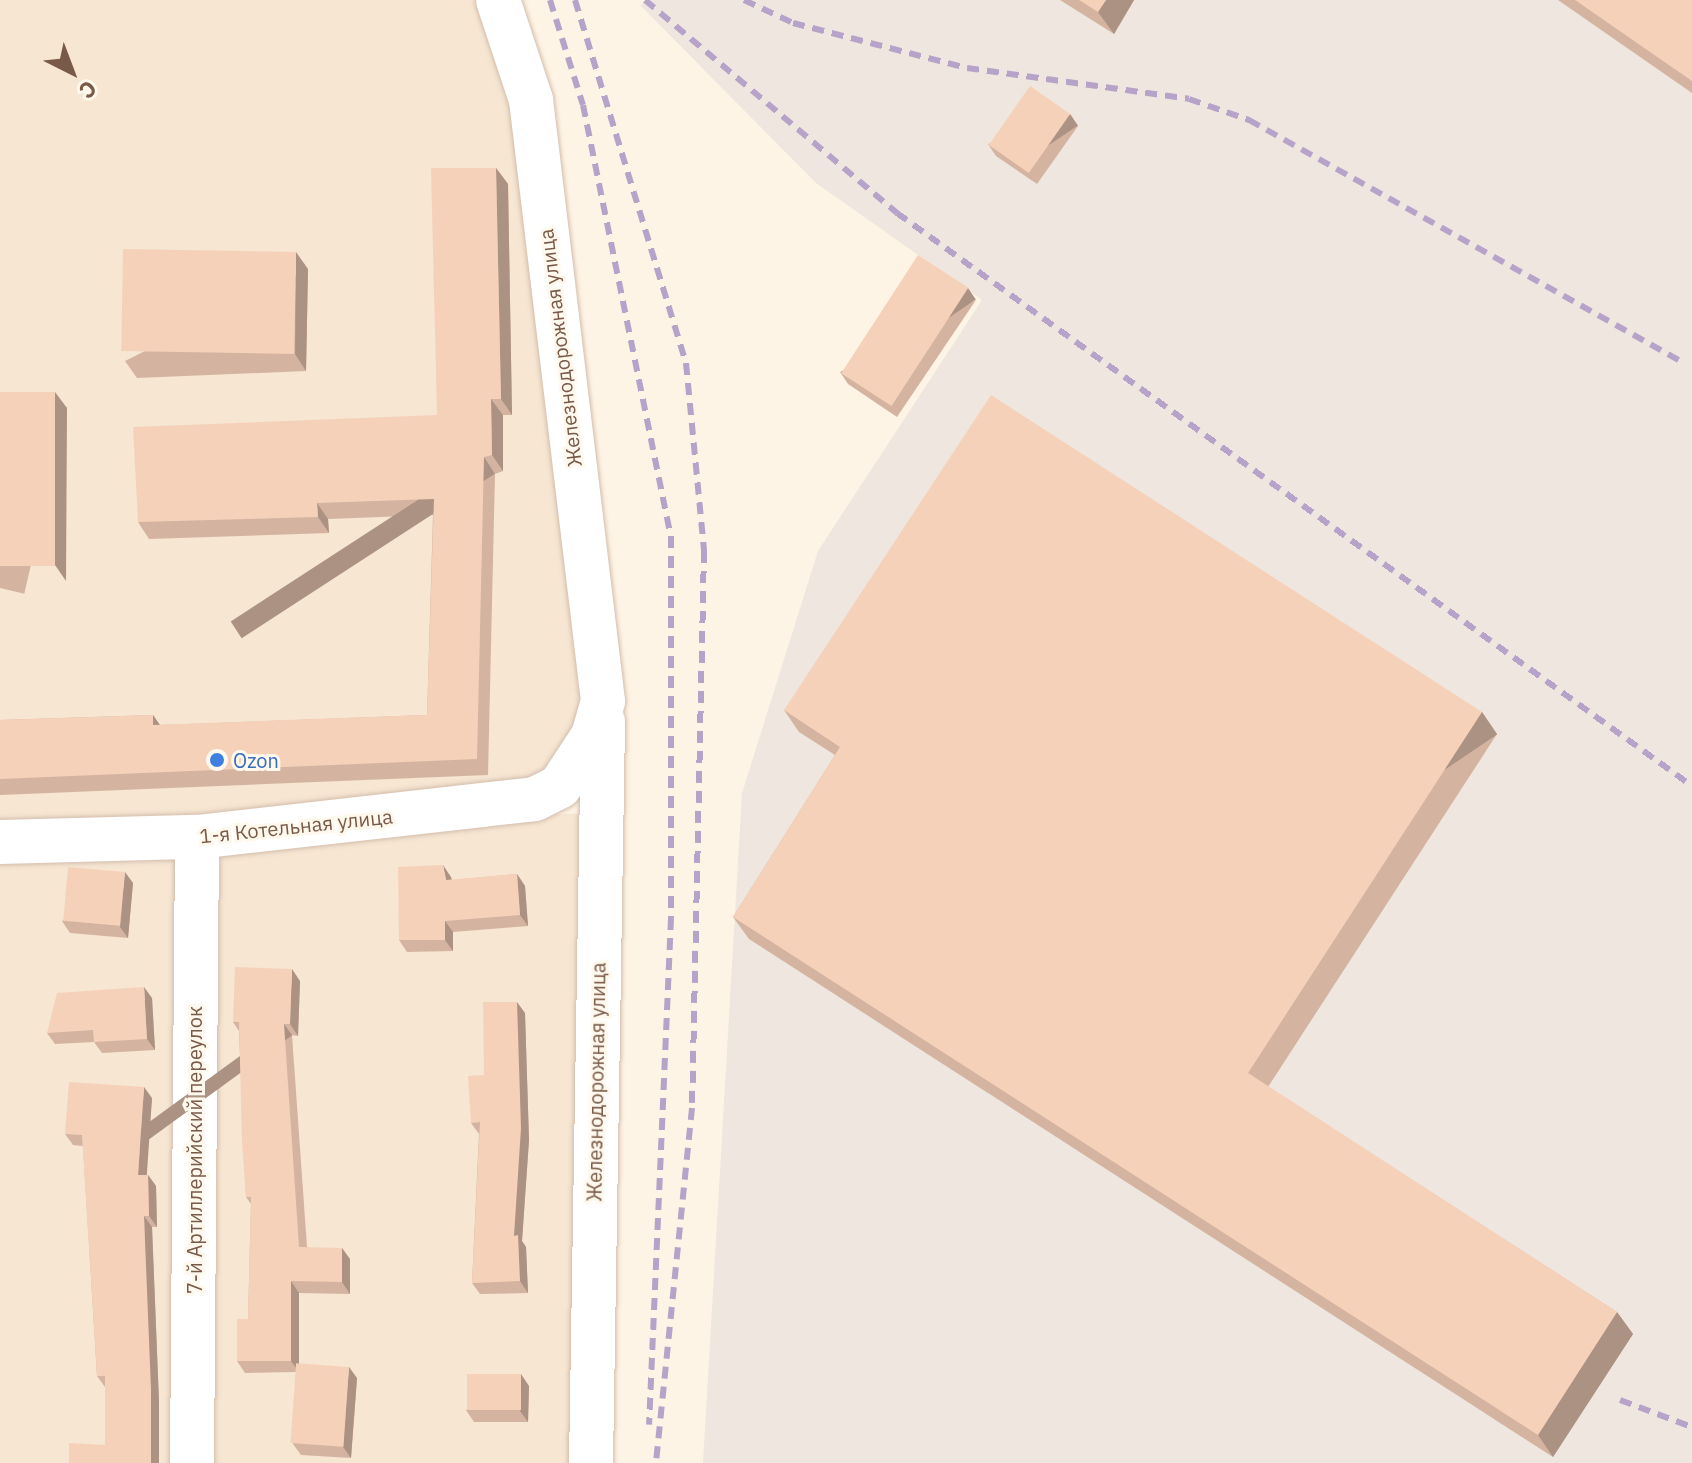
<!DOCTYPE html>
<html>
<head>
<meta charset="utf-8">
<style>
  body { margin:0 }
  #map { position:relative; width:1692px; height:1463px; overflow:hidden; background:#fef4e5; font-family:"IBM Plex Sans",sans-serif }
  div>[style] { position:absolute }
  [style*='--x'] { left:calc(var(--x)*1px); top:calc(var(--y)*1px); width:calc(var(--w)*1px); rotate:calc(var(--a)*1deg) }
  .residential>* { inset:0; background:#f6e6d2 }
  .industrial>* { inset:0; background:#eee6df }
  .roads { filter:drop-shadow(0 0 2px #d3bdac) drop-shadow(0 0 2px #d3bdac) }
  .minor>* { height:44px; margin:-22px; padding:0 22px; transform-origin:22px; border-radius:22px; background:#fff }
  .rail>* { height:6px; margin-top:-3px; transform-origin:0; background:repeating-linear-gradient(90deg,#b7a2c9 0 12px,transparent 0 20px) }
  .wall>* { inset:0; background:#d4b4a0; transform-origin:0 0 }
  .shaded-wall>* { inset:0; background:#ac9282; transform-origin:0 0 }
  .building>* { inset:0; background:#f6d1ba; transform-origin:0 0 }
  .dots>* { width:22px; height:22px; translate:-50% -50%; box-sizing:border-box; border:4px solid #fff8ed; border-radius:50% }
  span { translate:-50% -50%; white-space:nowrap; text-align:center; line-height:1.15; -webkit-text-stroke:6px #fff8ed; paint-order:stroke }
  .street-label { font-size:20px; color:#795947 }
  .shop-label { font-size:20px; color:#366cbe }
  .left { translate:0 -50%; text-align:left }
  .north { position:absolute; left:32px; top:32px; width:80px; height:80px; -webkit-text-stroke:6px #fff8ed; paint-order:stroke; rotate:138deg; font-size:22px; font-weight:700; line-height:32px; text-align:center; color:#795947 }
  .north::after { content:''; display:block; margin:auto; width:28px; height:36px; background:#795947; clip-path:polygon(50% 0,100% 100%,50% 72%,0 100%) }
</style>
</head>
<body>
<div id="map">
  <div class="residential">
    <div style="clip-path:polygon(0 0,497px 0,603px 701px,560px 786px,212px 836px,598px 812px,593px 1463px,0 1463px)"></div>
  </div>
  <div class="industrial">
    <div style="clip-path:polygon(645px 0,1692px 0,1692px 1463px,703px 1463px,742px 793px,818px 551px,982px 300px,816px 183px,641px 6px)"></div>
  </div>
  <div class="roads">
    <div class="minor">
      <div style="--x:0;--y:842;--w:197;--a:-1.5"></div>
      <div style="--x:197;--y:837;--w:340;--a:-6.4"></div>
      <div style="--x:535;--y:799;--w:28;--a:-27"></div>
      <div style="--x:560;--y:786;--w:60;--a:-56.6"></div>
      <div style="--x:593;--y:736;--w:36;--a:-74"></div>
      <div style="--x:603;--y:701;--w:605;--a:-96.83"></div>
      <div style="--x:531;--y:100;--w:105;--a:-108.3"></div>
      <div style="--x:192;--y:1463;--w:626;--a:-89.54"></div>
      <div style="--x:591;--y:1463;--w:742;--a:-89.07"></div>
    </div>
  </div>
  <div class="rail">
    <div style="--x:550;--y:0;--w:110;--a:72.6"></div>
    <div style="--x:583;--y:105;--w:440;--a:78.5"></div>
    <div style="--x:671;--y:536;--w:382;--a:90"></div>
    <div style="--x:671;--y:918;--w:507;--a:92.48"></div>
    <div style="--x:575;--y:0;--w:380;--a:73"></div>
    <div style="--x:686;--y:363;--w:189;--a:84.5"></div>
    <div style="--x:704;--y:551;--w:557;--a:91.23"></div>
    <div style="--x:692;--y:1108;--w:357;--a:95.8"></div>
    <div style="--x:645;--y:0;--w:330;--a:40.2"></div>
    <div style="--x:897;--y:213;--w:980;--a:35.78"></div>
    <div style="--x:744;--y:0;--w:54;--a:25.1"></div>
    <div style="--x:793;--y:23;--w:180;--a:14.5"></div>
    <div style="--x:967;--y:68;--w:224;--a:7.9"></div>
    <div style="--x:1189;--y:99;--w:64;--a:19.3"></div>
    <div style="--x:1249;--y:120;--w:500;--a:29.2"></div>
    <div style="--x:1620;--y:1400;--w:77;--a:20.6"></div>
  </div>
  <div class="wall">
    <div style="clip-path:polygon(1060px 0,1134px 0,1114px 34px)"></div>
    <div style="clip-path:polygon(1558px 0,1692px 0,1692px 93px)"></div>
    <div style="clip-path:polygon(1070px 114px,1078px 126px,1037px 184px,996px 156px,988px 144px)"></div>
    <div style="clip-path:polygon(496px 168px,508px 184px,512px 415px,503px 415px,503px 471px,495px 474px,488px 775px,0 795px,0 720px,153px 715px,160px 725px,427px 715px,433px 515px,328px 519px,329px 533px,149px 539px,138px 522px,437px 415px)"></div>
    <div style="clip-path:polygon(308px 269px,306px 371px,137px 378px,125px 361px)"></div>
    <div style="clip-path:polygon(976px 300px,897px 417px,848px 384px,840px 372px)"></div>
    <div style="left:0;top:392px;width:69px;height:191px;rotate:13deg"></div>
    <div style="clip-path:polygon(784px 710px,1482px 712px,1497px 734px,1268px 1087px,1617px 1312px,1633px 1334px,1553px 1457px,749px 939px,733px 917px,835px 755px,799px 732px)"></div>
    <div style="clip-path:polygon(517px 874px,525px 886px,528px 926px,453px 932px,453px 951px,407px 952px,399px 940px,451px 877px,452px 880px)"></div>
    <div style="clip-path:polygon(133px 883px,128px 938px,70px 933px,62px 921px)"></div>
    <div style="clip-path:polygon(300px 981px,298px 1036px,292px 1035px,307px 1247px,350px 1259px,350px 1294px,299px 1293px,299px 1368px,357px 1378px,351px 1458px,301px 1455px,293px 1444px,296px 1372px,245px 1373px,237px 1361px,248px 1319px,251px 1204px,246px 1197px,239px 1031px,233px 1022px)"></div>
    <div style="clip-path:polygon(152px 998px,155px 1050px,102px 1053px,94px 1042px,55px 1044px,47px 1033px)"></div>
    <div style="clip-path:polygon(525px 1013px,529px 1140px,522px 1241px,526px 1247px,528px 1293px,480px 1294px,472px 1283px,479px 1134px,471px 1123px,484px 1075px)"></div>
    <div style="clip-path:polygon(152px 1098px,146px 1175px,148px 1175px,156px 1186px,157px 1227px,152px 1227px,159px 1402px,159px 1463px,69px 1463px,105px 1445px,105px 1387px,97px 1376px,83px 1146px,73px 1145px,65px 1134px)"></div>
    <div style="clip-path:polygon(529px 1386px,528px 1422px,474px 1422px,466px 1410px)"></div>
  </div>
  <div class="shaded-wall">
    <div style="clip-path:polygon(1106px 0,1134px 0,1114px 34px,1098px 12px)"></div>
    <div style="left:1070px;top:114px;width:14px;height:71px;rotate:56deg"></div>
    <div style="clip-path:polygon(496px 168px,508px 184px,512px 415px,501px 399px)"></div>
    <div style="clip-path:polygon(296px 252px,308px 269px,306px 371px,295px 354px)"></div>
    <div style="left:968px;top:288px;width:14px;height:141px;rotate:56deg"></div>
    <div style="clip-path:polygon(55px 392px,67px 408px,66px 581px,55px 565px)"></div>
    <div style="clip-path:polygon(491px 399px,503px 415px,503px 471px,492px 455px)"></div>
    <div style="left:484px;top:457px;width:20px;height:302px;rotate:57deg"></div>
    <div style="clip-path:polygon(317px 503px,328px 519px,329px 533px,318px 517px)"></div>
    <div style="left:1482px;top:712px;width:27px;height:430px;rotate:56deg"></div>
    <div style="clip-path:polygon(153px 715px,164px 731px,153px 725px)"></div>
    <div style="clip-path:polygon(443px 865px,451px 877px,454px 892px,446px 880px)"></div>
    <div style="clip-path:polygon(125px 872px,133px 883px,128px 938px,120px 927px)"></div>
    <div style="clip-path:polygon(517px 874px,525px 886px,528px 926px,520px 915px)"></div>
    <div style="clip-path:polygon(445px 921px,453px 932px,453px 951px,445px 940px)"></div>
    <div style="clip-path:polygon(292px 969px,300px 981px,298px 1036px,290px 1024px)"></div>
    <div style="clip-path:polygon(144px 987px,152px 998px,155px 1050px,147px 1039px)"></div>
    <div style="clip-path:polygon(517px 1002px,525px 1013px,529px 1140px,522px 1241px,526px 1247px,528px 1293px,520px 1281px,514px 1236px)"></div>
    <div style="left:284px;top:1024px;width:14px;height:224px;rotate:54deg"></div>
    <div style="clip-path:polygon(144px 1087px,152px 1098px,146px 1187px,138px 1175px)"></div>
    <div style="clip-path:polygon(148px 1175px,156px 1186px,157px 1227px,149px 1216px)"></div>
    <div style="clip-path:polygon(144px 1216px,152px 1227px,159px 1402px,159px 1463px,151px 1463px)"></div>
    <div style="clip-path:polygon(342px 1248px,350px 1259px,350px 1294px,342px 1282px)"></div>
    <div style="clip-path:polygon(291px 1281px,299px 1293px,299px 1372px,291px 1361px)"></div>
    <div style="clip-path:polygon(1617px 1312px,1633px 1334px,1553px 1457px,1538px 1435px)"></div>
    <div style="clip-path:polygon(349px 1367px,357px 1378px,351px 1458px,343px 1447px)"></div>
    <div style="clip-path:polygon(521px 1374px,529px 1386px,528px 1422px,520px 1411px)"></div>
  </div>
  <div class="building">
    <div style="clip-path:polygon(1079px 0,1106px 0,1098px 12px)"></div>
    <div style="clip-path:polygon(1575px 0,1692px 0,1692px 81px)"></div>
    <div style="left:1030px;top:86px;width:49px;height:72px;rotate:35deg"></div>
    <div style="clip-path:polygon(431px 168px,496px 168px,501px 399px,491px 399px,492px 455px,484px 457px,477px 759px,0 779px,0 720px,153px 715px,153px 725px,427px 715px,434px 499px,317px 503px,318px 517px,138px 522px,133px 427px,437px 415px)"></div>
    <div style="left:296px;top:252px;width:102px;height:173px;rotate:91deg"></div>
    <div style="left:918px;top:255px;width:60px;height:141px;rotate:33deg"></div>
    <div style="left:0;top:392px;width:55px;height:174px"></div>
    <div style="clip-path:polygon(991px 395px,1482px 712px,1248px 1073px,1617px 1312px,1538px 1435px,733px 917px,840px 747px,784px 710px)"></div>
    <div style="clip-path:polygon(443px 865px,446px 880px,517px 874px,520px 915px,445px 921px,445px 940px,399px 940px,398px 867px)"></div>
    <div style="left:68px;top:867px;width:57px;height:54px;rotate:5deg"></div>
    <div style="clip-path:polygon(235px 967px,292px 969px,290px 1024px,284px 1024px,299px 1247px,342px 1248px,342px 1282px,291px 1281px,291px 1361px,237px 1361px,237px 1319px,248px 1319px,251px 1197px,246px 1197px,242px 1142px,239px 1022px,233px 1022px)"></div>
    <div style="clip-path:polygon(144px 987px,147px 1039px,94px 1042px,93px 1030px,47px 1033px,57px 993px)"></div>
    <div style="clip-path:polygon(483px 1002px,517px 1002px,521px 1128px,514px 1236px,518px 1235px,520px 1281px,472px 1283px,480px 1122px,471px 1123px,468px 1076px,484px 1075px)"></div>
    <div style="clip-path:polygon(69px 1082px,144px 1087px,138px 1175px,148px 1175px,149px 1216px,144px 1216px,151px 1390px,151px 1463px,69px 1463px,69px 1443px,105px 1445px,105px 1376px,97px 1376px,82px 1135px,65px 1134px)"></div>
    <div style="left:349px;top:1367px;width:80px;height:53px;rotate:94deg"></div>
    <div style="left:467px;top:1374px;width:54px;height:36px"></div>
  </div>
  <div class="dots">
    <div style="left:217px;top:760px;background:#3f7fe0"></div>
  </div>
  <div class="street-label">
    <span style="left:560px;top:348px;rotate:-97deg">Железнодорожная улица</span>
    <span style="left:296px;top:826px;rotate:-6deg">1-я Котельная улица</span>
    <span style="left:596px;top:1082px;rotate:-89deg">Железнодорожная улица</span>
    <span style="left:194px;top:1150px;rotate:-90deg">7-й Артиллерийский переулок</span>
  </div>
  <div class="shop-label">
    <span class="left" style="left:233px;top:760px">Ozon</span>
  </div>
  <div class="north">С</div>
</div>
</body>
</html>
